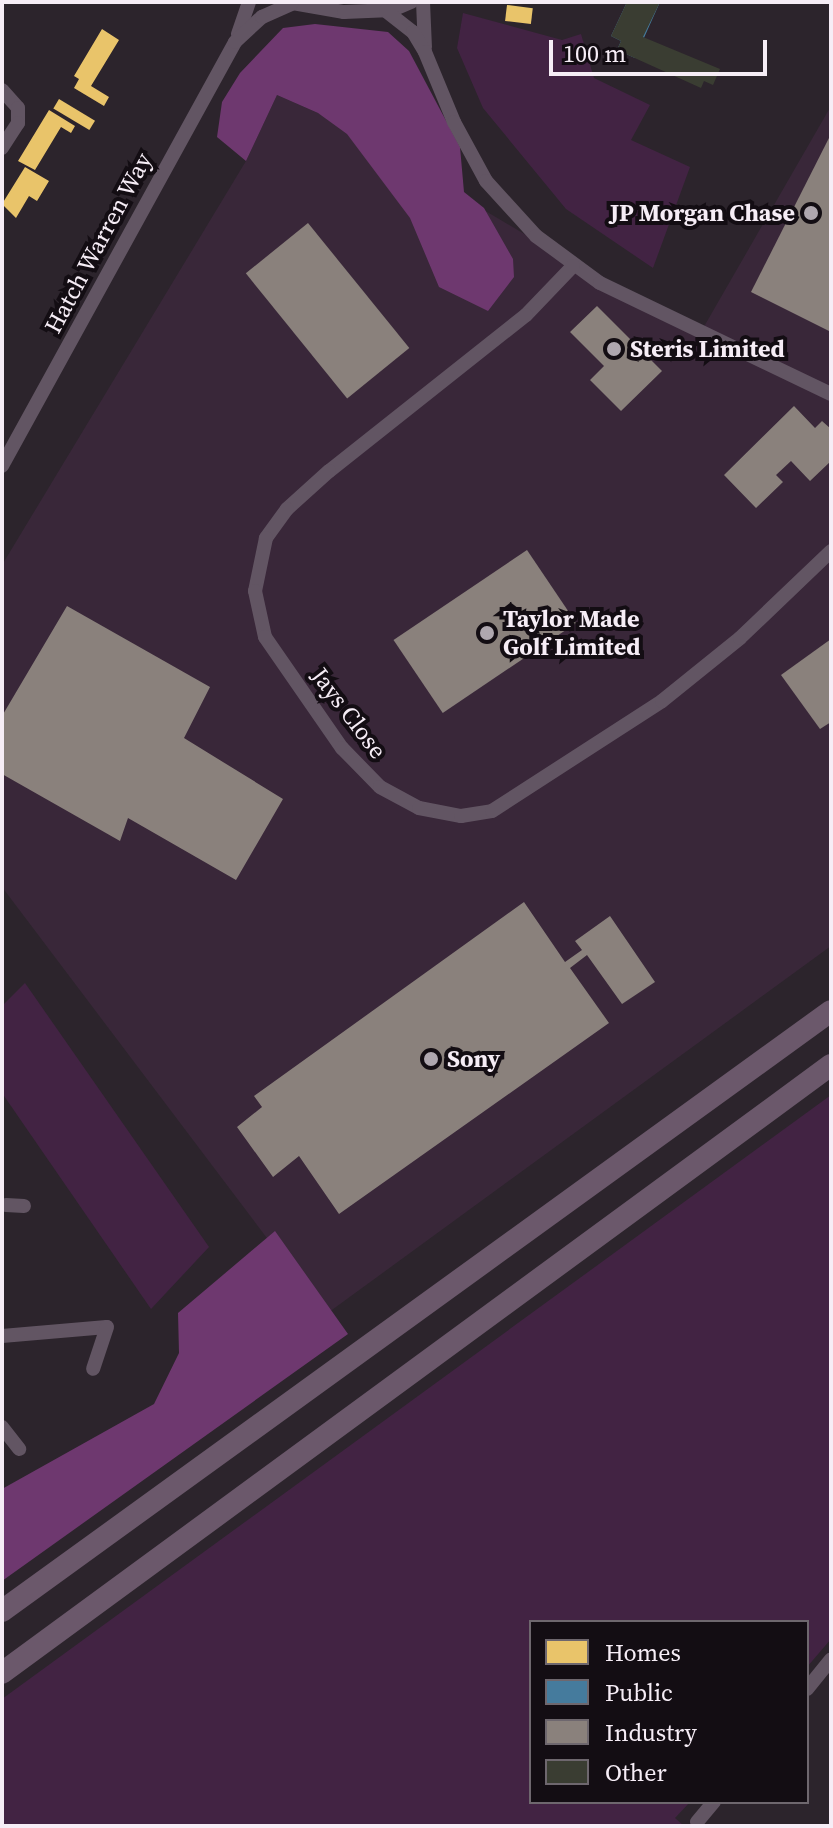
<!DOCTYPE html>
<html>
<head>
<meta charset="utf-8">
<style>
  body { margin:0 }
  #map { position:relative; width:833px; height:1828px; overflow:hidden; background:#2c242c; font-family:"Source Serif 4",serif }
  div>[style] { position:absolute }
  [style*='--x'] { left:calc(var(--x)*1px); top:calc(var(--y)*1px); width:calc(var(--w)*1px); rotate:calc(var(--a)*1deg) }
  .built>* { inset:0; background:#392739 }
  .green>* { inset:0; background:#422343 }
  .forest>* { inset:0; background:#6e386f }
  .homes>* { inset:0; background:#e9c46a; transform-origin:0 0 }
  .public>* { inset:0; background:#457b9d }
  .industry>* { inset:0; background:#8a817c; transform-origin:0 0 }
  .building>* { inset:0; background:#3a3d32 }
  .minor>* { height:14px; margin:-7px; padding:0 7px; transform-origin:7px; border-radius:7px; background:#625563 }
  .highway>* { height:22px; margin:-11px; padding:0 11px; transform-origin:11px; border-radius:11px; background:#6b586b }
  .dots>* { width:22px; height:22px; translate:-50% -50%; box-sizing:border-box; border:4px solid #130d13; border-radius:50% }
  span { translate:-50% -50%; white-space:nowrap; text-align:center; line-height:1.15; -webkit-text-stroke:8px #130d13; paint-order:stroke }
  .poi-label { font-size:24px; color:#f6edf6; font-weight:700 }
  .right { translate:-100% -50%; text-align:right }
  .left { translate:0 -50%; text-align:left }
  .street-label { font-size:24px; color:#f6edf6 }
  .frame { position:absolute; inset:0; border:4px solid #f6edf6; pointer-events:none }
  .legend { position:absolute; left:529px; top:1620px; width:280px; height:184px; box-sizing:border-box; background:#130d13; border:2px solid #6e676e; margin:0; padding:10px 14px; list-style:none; font-size:24px; color:#f6edf6 }
  .legend li { display:flex; align-items:center; gap:16px; height:40px }
  .legend b { width:40px; border:2px solid #6e676e }
  .scale { position:absolute; left:549px; top:40px; width:218px; height:36px; box-sizing:border-box; border:4px solid #f6edf6; border-top:0; padding-left:10px; font-size:24px; line-height:28px; white-space:nowrap; color:#f6edf6; -webkit-text-stroke:6px #130d13; paint-order:stroke }
</style>
</head>
<body>
<div id="map">
  <div class="built">
    <div style="clip-path:polygon(277px 95px,327px 117px,698px 337px,831px 106px,831px 946px,325px 1315px,2px 887px,2px 565px,246px 161px)"></div>
  </div>
  <div class="green">
    <div style="clip-path:polygon(463px 13px,562px 40px,581px 34px,594px 78px,650px 105px,631px 140px,690px 167px,653px 268px,566px 209px,483px 108px,457px 48px)"></div>
    <div style="clip-path:polygon(25px 983px,209px 1247px,151px 1309px,2px 1093px,2px 1006px)"></div>
    <div style="clip-path:polygon(831px 1095px,831px 1639px,807px 1667px,807px 1622px,531px 1622px,531px 1802px,690px 1802px,675px 1818px,684px 1826px,2px 1826px,2px 1699px)"></div>
  </div>
  <div class="forest">
    <div style="clip-path:polygon(315px 24px,388px 32px,409px 51px,460px 147px,464px 192px,484px 208px,513px 259px,514px 277px,488px 311px,439px 287px,410px 218px,347px 134px,318px 113px,277px 95px,246px 161px,217px 137px,222px 102px,240px 73px,283px 28px)"></div>
    <div style="clip-path:polygon(275px 1231px,348px 1334px,2px 1581px,2px 1489px,154px 1404px,179px 1353px,178px 1313px)"></div>
  </div>
  <div class="homes">
    <div style="left:507px;top:5px;width:26px;height:16px;rotate:7deg"></div>
    <div style="clip-path:polygon(102px 29px,119px 40px,91px 86px,109px 97px,104px 106px,74px 88px,79px 79px,74px 76px)"></div>
    <div style="left:59px;top:99px;width:42px;height:11px;rotate:31deg"></div>
    <div style="clip-path:polygon(49px 110px,75px 126px,71px 133px,61px 127px,35px 170px,18px 161px)"></div>
    <div style="clip-path:polygon(25px 167px,49px 181px,37px 201px,29px 196px,16px 218px,2px 204px)"></div>
  </div>
  <div class="public">
    <div style="clip-path:polygon(627px 2px,660px 2px,635px 58px,617px 50px,621px 41px,611px 36px)"></div>
  </div>
  <div class="industry">
    <div style="clip-path:polygon(831px 134px,831px 332px,751px 292px)"></div>
    <div style="left:308px;top:223px;width:161px;height:80px;rotate:51deg"></div>
    <div style="clip-path:polygon(597px 306px,662px 371px,621px 411px,590px 380px,604px 366px,570px 332px)"></div>
    <div style="clip-path:polygon(794px 406px,815px 428px,822px 421px,831px 429px,831px 461px,810px 481px,791px 461px,776px 475px,783px 482px,756px 508px,724px 475px)"></div>
    <div style="left:527px;top:550px;width:88px;height:161px;rotate:56deg"></div>
    <div style="clip-path:polygon(67px 606px,210px 687px,184px 738px,283px 799px,236px 880px,128px 818px,120px 841px,2px 774px,2px 716px)"></div>
    <div style="clip-path:polygon(831px 639px,831px 722px,820px 729px,781px 675px)"></div>
    <div style="clip-path:polygon(524px 902px,565px 962px,582px 950px,575px 941px,610px 916px,655px 982px,622px 1004px,587px 955px,570px 968px,609px 1023px,339px 1214px,299px 1156px,273px 1177px,237px 1127px,262px 1107px,254px 1096px)"></div>
  </div>
  <div class="building">
    <div style="clip-path:polygon(627px 2px,660px 2px,643px 37px,720px 69px,713px 85px,704px 81px,701px 88px,617px 50px,621px 41px,611px 36px)"></div>
  </div>
  <div class="minor">
    <div style="--x:287;--y:2;--w:58;--a:10"></div>
    <div style="--x:344;--y:12;--w:48;--a:-2.4"></div>
    <div style="--x:392;--y:10;--w:21;--a:-23"></div>
    <div style="--x:423;--y:2;--w:45;--a:87.5"></div>
    <div style="--x:386;--y:11;--w:34;--a:38"></div>
    <div style="--x:413;--y:32;--w:23;--a:59"></div>
    <div style="--x:425;--y:52;--w:76;--a:67.5"></div>
    <div style="--x:454;--y:122;--w:67;--a:61.5"></div>
    <div style="--x:486;--y:181;--w:74;--a:47.7"></div>
    <div style="--x:536;--y:236;--w:79;--a:36.3"></div>
    <div style="--x:600;--y:283;--w:256;--a:25.7"></div>
    <div style="--x:238;--y:34;--w:34;--a:-71"></div>
    <div style="--x:2;--y:90;--w:24;--a:48"></div>
    <div style="--x:18;--y:108;--w:15;--a:90"></div>
    <div style="--x:18;--y:123;--w:30;--a:123"></div>
    <div style="--x:573;--y:266;--w:68;--a:133.8"></div>
    <div style="--x:526;--y:315;--w:251;--a:141.6"></div>
    <div style="--x:329;--y:471;--w:57;--a:137.9"></div>
    <div style="--x:287;--y:509;--w:36;--a:126"></div>
    <div style="--x:266;--y:538;--w:54;--a:101.7"></div>
    <div style="--x:255;--y:591;--w:47;--a:77.7"></div>
    <div style="--x:265;--y:637;--w:135;--a:55.3"></div>
    <div style="--x:342;--y:748;--w:54;--a:45.7"></div>
    <div style="--x:380;--y:787;--w:44;--a:28.3"></div>
    <div style="--x:419;--y:808;--w:43;--a:10.8"></div>
    <div style="--x:461;--y:816;--w:31;--a:-9"></div>
    <div style="--x:492;--y:811;--w:202;--a:-32.9"></div>
    <div style="--x:662;--y:701;--w:100;--a:-38.9"></div>
    <div style="--x:740;--y:638;--w:126;--a:-43.7"></div>
    <div style="--x:2;--y:466;--w:484;--a:-61.2"></div>
    <div style="--x:235;--y:42;--w:37;--a:-43"></div>
    <div style="--x:262;--y:17;--w:32;--a:-24"></div>
    <div style="--x:6;--y:1205;--w:18;--a:3"></div>
    <div style="--x:2;--y:1336;--w:105;--a:-4.9"></div>
    <div style="--x:107;--y:1327;--w:44;--a:108.4"></div>
    <div style="--x:2;--y:1427;--w:28;--a:52"></div>
    <div style="--x:807;--y:1689;--w:38;--a:-51"></div>
    <div style="--x:697;--y:1822;--w:26;--a:-50"></div>
  </div>
  <div class="highway">
    <div style="--x:2;--y:1611;--w:1023;--a:-35.9"></div>
    <div style="--x:2;--y:1673;--w:1028;--a:-36.26"></div>
  </div>
  <div class="dots">
    <div style="left:811px;top:213px;background:#afa7af"></div>
    <div style="left:614px;top:349px;background:#afa7af"></div>
    <div style="left:487px;top:633px;background:#afa7af"></div>
    <div style="left:431px;top:1059px;background:#afa7af"></div>
  </div>
  <div class="poi-label">
    <span class="right" style="left:795px;top:213px">JP Morgan Chase</span>
    <span class="left" style="left:630px;top:349px">Steris Limited</span>
    <span class="left" style="left:503px;top:633px">Taylor Made<br>Golf Limited</span>
    <span class="left" style="left:447px;top:1059px">Sony</span>
  </div>
  <div class="street-label">
    <span style="left:98px;top:243px;rotate:-62deg">Hatch Warren Way</span>
    <span style="left:349px;top:713px;rotate:53deg">Jays Close</span>
  </div>
  <div class="frame"></div>
  <ul class="legend">
  <li><b style="height:22px;background:#e9c46a"></b>Homes</li>
  <li><b style="height:22px;background:#457b9d"></b>Public</li>
  <li><b style="height:22px;background:#8a817c"></b>Industry</li>
  <li><b style="height:22px;background:#3a3d32"></b>Other</li>
  </ul>
  <div class="scale">100 m</div>
</div>
</body>
</html>
